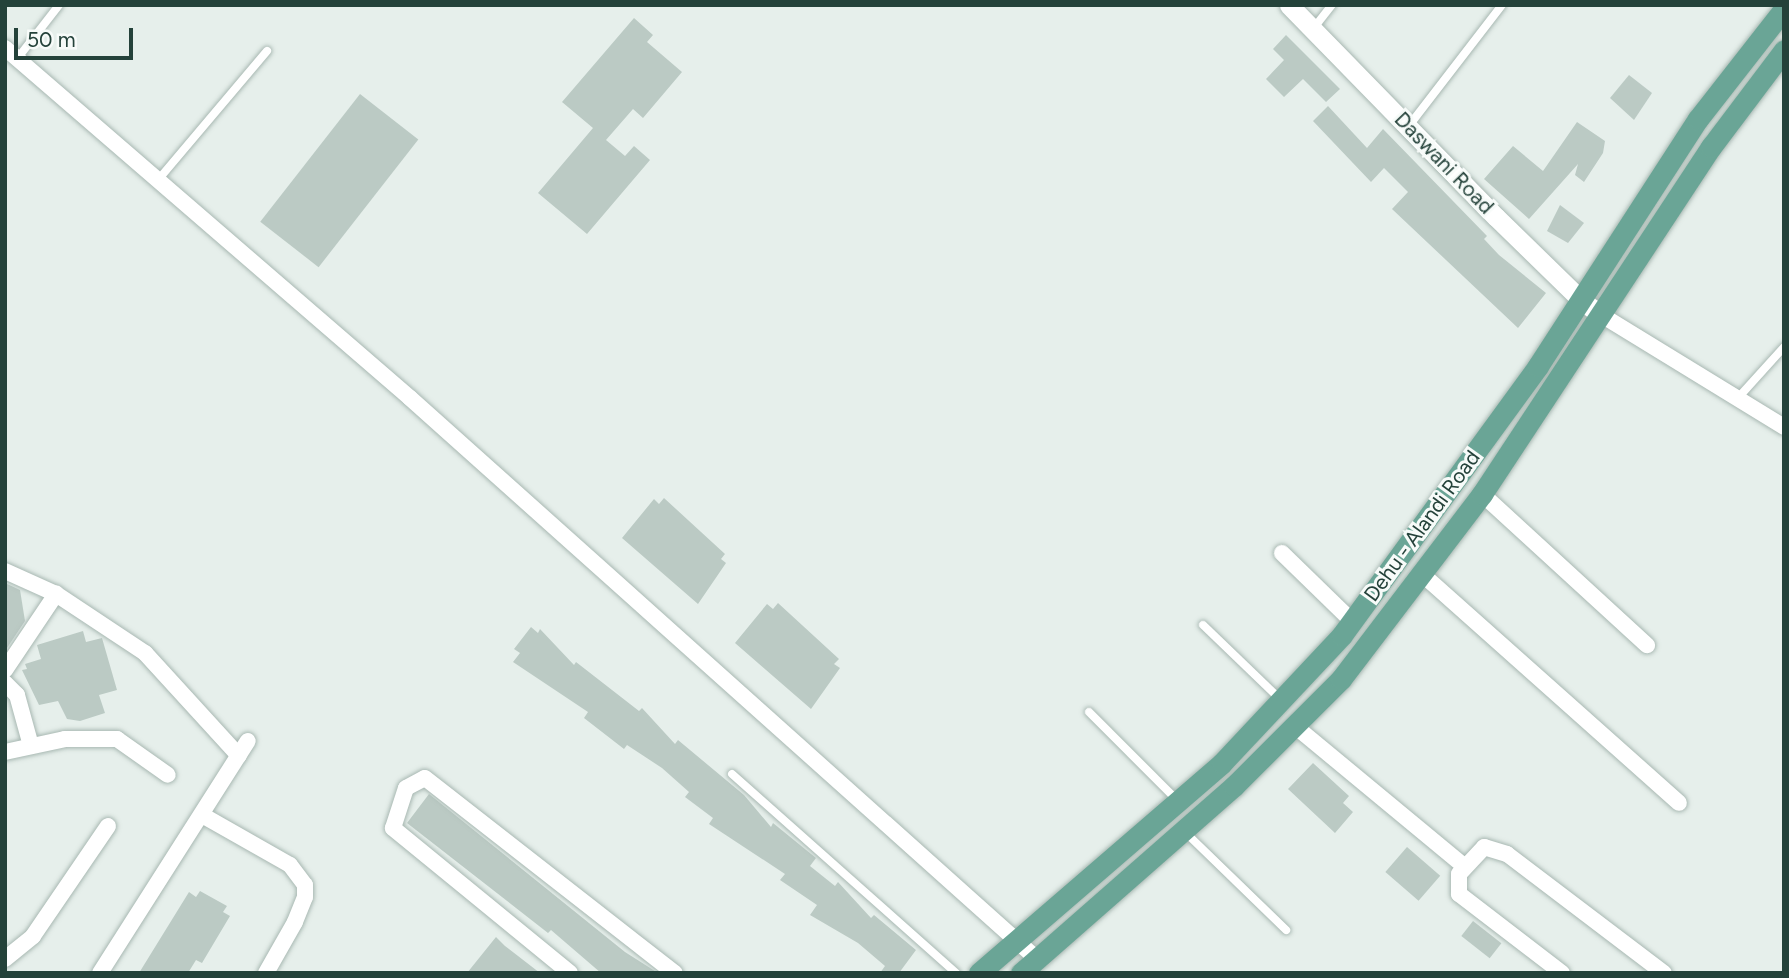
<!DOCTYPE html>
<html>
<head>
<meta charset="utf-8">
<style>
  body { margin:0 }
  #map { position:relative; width:1789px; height:978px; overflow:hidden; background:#e6efeb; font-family:Figtree,sans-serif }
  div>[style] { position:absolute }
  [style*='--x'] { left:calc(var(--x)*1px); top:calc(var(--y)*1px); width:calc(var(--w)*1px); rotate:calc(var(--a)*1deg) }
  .building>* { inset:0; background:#bbcac4; transform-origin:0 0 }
  .roads { filter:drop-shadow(0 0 2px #a8b8b2) drop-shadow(0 0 2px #a8b8b2) }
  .service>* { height:8px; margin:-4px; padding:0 4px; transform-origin:4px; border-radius:4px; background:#fff }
  .minor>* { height:16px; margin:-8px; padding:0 8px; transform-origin:8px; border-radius:8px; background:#fff }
  .tertiary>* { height:19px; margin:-9.5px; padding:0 9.5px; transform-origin:9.5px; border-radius:9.5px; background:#fff }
  .primary>* { height:21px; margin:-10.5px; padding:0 10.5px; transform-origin:10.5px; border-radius:10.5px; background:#6aa596 }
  span { translate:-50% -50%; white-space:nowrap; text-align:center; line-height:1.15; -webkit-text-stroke:6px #f7fbf9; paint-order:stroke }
  .street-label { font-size:21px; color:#24423a }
  .frame { position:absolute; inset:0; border:7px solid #24423a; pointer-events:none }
  .scale { position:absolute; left:14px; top:28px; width:119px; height:32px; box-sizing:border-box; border:4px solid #24423a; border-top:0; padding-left:9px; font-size:21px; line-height:24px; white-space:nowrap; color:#24423a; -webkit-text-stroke:5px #f7fbf9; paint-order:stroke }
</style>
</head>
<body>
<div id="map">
  <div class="building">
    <div style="clip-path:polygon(634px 18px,653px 35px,647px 42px,682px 72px,643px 118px,633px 109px,606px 140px,625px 156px,634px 146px,650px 160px,587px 234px,538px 193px,593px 128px,562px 102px)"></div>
    <div style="clip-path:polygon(1286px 35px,1340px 89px,1326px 102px,1303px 79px,1284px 97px,1266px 79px,1284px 60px,1273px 49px)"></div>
    <div style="clip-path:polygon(1629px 75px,1652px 93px,1634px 120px,1610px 98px)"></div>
    <div style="left:360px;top:94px;width:74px;height:162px;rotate:38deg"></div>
    <div style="clip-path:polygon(1328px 106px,1367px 148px,1383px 129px,1487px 236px,1484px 239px,1499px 255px,1546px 293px,1518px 328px,1392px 209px,1408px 192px,1384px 168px,1371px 182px,1313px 121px)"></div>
    <div style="clip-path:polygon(1577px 122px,1605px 141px,1603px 153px,1584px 182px,1575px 175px,1578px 164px,1529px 219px,1484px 179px,1513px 146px,1543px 171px)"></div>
    <div style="clip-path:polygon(1560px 205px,1584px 223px,1568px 243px,1547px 231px)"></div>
    <div style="clip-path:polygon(664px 498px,725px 554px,721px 559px,726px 563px,698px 604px,622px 538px,654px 499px,659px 504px)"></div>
    <div style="clip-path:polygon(5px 583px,20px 590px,25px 621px,5px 651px)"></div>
    <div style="clip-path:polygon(778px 603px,839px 659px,834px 664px,840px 668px,811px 709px,735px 643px,767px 604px,773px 609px)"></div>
    <div style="clip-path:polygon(531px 627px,538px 633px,540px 629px,574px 665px,576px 662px,639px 711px,642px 708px,675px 744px,678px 740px,744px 795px,771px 827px,773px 823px,816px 858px,810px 866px,835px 886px,838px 882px,871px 918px,874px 915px,916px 950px,899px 973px,880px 973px,885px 966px,858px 943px,810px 915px,817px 905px,780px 880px,785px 874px,709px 824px,713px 818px,685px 797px,689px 792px,662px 768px,627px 745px,624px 749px,584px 718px,588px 712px,513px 662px,520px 653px,514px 649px)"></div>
    <div style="clip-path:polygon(83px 631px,86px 642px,102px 638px,117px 690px,99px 695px,105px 713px,80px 721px,67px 719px,58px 701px,39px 705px,22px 670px,27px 669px,25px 664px,41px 659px,37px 645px)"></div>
    <div style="clip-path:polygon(1313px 763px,1349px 796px,1343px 803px,1353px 812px,1335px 833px,1288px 789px)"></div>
    <div style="clip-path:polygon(429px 794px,625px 952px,658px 973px,601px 973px,551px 930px,548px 933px,407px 823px)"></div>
    <div style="left:1407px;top:847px;width:44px;height:33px;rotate:41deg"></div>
    <div style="clip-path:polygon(200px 891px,227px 906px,223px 912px,230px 916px,202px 963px,196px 960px,188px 973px,139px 973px,189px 892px,196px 897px)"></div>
    <div style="left:1473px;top:921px;width:36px;height:19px;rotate:38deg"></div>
    <div style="clip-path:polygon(496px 937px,505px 946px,540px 973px,467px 973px)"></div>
  </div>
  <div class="roads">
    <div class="service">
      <div style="--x:1313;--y:29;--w:31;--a:-52"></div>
      <div style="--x:17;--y:59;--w:68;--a:-52.1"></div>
      <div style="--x:1408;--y:127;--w:154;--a:-52.4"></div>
      <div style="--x:158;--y:180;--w:169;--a:-49.8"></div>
      <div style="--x:1737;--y:399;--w:70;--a:-47.9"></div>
      <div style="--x:1203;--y:625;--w:108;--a:43.9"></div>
      <div style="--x:1089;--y:712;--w:123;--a:45"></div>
      <div style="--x:732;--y:774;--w:300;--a:41.6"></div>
      <div style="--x:1185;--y:832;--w:141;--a:44.1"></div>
    </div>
    <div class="minor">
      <div style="--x:5;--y:48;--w:535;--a:40.83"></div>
      <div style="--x:410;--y:398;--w:841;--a:41.82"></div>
      <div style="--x:1603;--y:316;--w:212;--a:31.5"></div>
      <div style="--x:1482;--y:494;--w:224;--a:42.5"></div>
      <div style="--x:1282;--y:553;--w:98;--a:44.2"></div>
      <div style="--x:5;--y:571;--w:56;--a:24.3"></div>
      <div style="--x:56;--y:594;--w:107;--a:33.5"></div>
      <div style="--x:145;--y:653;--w:139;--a:47.6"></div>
      <div style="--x:1422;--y:574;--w:344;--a:41.7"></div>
      <div style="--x:5;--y:670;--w:92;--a:-56.1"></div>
      <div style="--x:5;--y:683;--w:17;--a:45"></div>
      <div style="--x:17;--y:695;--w:53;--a:74.6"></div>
      <div style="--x:1296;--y:727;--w:218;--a:39.6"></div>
      <div style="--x:5;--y:752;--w:61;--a:-12.2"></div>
      <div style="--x:65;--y:739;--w:52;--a:0"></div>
      <div style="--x:117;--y:739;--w:62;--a:35.2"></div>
      <div style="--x:202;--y:815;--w:101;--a:29.6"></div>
      <div style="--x:290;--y:865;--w:25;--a:53"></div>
      <div style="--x:305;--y:885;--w:12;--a:90"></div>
      <div style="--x:305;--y:897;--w:27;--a:112"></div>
      <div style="--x:295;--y:922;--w:59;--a:119.6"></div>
      <div style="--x:5;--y:959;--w:36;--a:-39"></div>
      <div style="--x:33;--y:936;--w:133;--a:-55.7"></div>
      <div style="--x:100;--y:973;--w:275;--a:-57.5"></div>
      <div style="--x:570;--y:973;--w:229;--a:-140.7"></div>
      <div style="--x:393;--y:828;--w:42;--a:-72"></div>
      <div style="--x:406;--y:788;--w:21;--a:-28"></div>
      <div style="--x:425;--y:778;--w:317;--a:38"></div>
      <div style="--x:1562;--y:973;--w:130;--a:-142.5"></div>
      <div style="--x:1459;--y:894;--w:20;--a:-90"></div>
      <div style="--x:1459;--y:874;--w:37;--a:-47"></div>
      <div style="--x:1484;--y:847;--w:24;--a:17"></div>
      <div style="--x:1507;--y:854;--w:197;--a:37.2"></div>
    </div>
    <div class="tertiary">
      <div style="--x:1289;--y:5;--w:296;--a:45.7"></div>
      <div style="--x:1496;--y:217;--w:120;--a:44.3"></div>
      <div style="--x:1582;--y:301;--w:26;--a:36"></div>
    </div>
    <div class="primary">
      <div style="--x:979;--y:973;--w:321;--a:-40.8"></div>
      <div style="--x:1222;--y:763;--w:175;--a:-46.8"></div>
      <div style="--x:1342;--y:635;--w:333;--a:-53.9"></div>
      <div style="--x:1538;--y:366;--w:294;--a:-57.1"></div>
      <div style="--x:1698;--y:119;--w:140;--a:-52"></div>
      <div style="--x:1021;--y:973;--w:283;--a:-41.3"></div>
      <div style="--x:1234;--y:786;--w:151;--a:-45"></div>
      <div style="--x:1341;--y:679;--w:233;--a:-52.7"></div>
      <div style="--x:1482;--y:494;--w:416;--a:-56.6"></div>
      <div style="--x:1711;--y:147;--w:121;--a:-53"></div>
    </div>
  </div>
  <div class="street-label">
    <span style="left:1444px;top:163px;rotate:46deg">Daswani Road</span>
    <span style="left:1422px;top:526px;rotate:-54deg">Dehu - Alandi Road</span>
  </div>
  <div class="frame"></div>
  <div class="scale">50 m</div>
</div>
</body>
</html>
